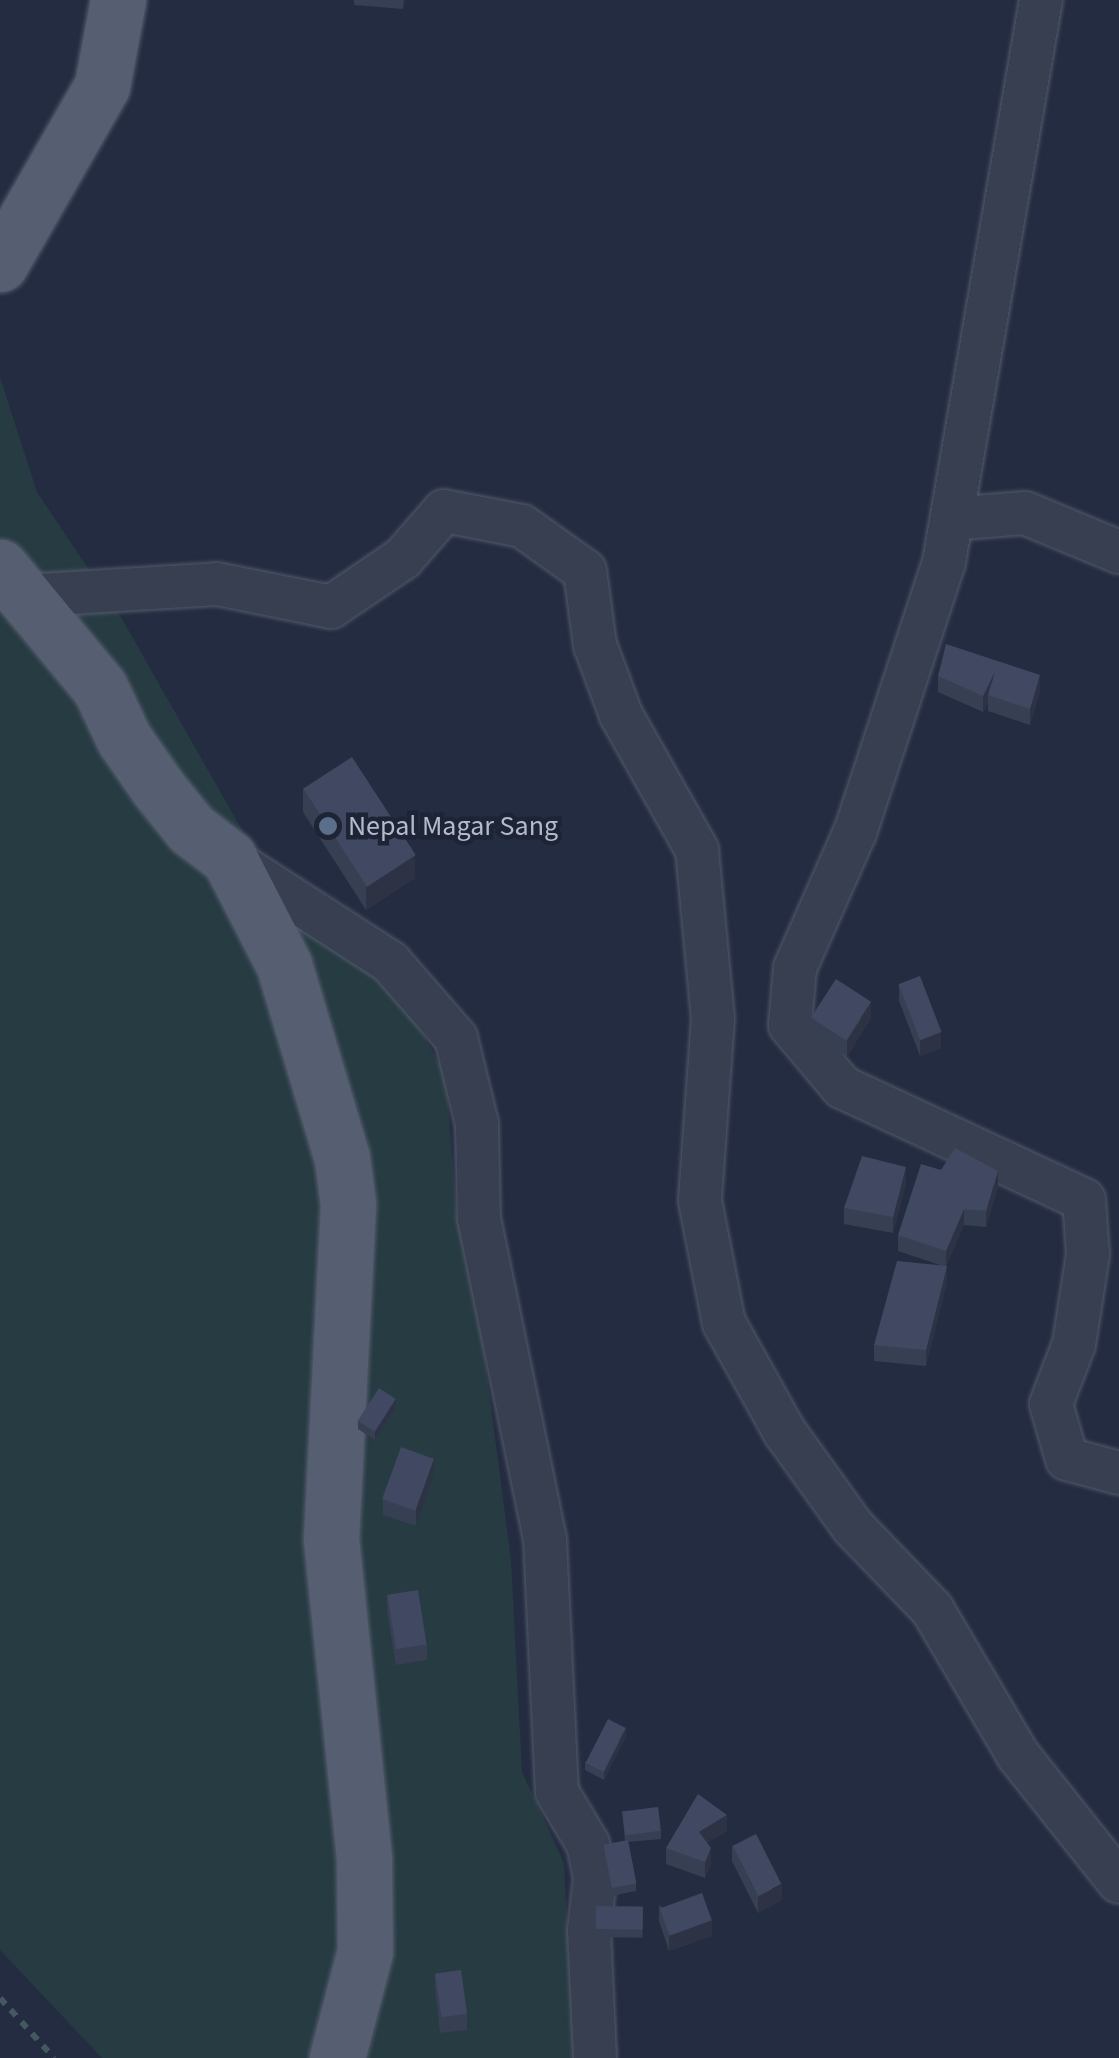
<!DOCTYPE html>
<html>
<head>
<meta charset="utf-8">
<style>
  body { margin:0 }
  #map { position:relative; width:1119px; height:2058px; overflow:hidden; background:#242c41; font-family:"Source Sans 3",sans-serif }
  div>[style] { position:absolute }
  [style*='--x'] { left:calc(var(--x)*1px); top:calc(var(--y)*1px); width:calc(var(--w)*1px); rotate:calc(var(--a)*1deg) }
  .green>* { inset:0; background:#263b42 }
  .path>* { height:6px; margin-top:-3px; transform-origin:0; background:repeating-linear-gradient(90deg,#44585f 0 8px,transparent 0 16px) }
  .roads { filter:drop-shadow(0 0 2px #535a6b) drop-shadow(0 0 2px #535a6b) }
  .minor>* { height:42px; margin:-21px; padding:0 21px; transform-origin:21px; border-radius:21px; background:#383f51 }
  .major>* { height:55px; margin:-27.5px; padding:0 27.5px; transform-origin:27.5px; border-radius:27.5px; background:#565e71 }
  .wall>* { inset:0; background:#373f53; transform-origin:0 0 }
  .shaded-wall>* { inset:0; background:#2d3344 }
  .building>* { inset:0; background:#404961; transform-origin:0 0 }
  .dots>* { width:28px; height:28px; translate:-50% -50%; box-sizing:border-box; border:5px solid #1d2436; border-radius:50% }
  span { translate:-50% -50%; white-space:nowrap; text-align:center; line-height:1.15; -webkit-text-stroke:9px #1d2436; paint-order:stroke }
  .poi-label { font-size:28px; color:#b5bacb }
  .left { translate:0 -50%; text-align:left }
</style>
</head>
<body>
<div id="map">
  <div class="green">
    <div style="clip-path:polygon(0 377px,37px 492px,122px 619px,254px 851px,413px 1016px,446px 1076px,456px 1211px,483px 1345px,511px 1560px,522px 1772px,564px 1863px,574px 2058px,102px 2058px,0 1950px)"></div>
  </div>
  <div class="path">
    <div style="--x:0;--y:1998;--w:81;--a:48"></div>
  </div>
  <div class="roads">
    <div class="minor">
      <div style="--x:1041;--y:0;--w:570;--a:99.79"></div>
      <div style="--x:944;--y:562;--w:284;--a:108.2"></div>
      <div style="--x:855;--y:832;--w:149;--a:113.8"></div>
      <div style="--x:795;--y:968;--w:57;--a:95"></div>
      <div style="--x:790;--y:1025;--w:81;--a:50"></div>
      <div style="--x:842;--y:1087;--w:267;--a:25"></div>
      <div style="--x:1084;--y:1200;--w:54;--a:85.8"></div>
      <div style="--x:1088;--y:1254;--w:91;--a:98.8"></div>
      <div style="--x:1074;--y:1344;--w:64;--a:111"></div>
      <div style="--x:1051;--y:1404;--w:57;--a:73.8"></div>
      <div style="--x:1067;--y:1459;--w:54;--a:15.1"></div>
      <div style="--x:952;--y:519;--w:73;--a:-4.7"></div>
      <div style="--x:1025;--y:513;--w:102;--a:22.5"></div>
      <div style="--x:23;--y:596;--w:194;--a:-3.5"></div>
      <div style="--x:217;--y:584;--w:116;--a:11.4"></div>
      <div style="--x:331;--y:607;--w:87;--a:-34.2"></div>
      <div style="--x:403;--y:558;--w:62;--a:-48.9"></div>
      <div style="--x:444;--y:511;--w:79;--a:10.9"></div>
      <div style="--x:522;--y:526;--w:77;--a:35.5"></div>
      <div style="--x:585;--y:571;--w:75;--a:82.3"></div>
      <div style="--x:595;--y:645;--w:75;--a:69.6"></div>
      <div style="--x:621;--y:715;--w:155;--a:60.6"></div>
      <div style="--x:697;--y:850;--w:169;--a:84.6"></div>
      <div style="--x:713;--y:1018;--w:183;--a:94.1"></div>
      <div style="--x:700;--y:1201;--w:124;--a:78.9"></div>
      <div style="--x:724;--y:1323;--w:124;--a:60.9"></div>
      <div style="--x:784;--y:1431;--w:118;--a:54.3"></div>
      <div style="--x:853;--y:1527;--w:114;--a:46.1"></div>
      <div style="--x:932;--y:1609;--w:169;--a:59.5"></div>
      <div style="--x:1018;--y:1755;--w:162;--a:51.5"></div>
      <div style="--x:229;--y:858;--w:192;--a:32.9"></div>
      <div style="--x:390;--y:962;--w:101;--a:49"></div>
      <div style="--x:456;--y:1038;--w:89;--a:76.3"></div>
      <div style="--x:477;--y:1124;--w:94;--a:88.8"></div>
      <div style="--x:479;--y:1218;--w:328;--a:78.4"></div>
      <div style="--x:545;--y:1539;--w:253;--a:87.3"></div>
      <div style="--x:557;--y:1792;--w:61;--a:59.2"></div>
      <div style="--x:588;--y:1844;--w:35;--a:78"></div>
      <div style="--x:595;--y:1878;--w:52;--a:96.6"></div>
      <div style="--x:589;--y:1930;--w:128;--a:87.3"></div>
    </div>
    <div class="major">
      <div style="--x:0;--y:264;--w:205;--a:-60.2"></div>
      <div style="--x:102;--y:86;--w:87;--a:-79.5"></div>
      <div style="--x:0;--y:567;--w:157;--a:50.4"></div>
      <div style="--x:100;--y:688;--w:56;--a:64.8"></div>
      <div style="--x:124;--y:739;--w:60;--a:55.2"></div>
      <div style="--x:158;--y:788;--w:53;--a:51.2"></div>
      <div style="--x:191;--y:829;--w:48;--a:37.3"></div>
      <div style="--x:229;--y:858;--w:120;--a:62.8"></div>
      <div style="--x:284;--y:965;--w:202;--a:73.3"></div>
      <div style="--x:342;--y:1158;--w:46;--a:82.6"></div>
      <div style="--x:348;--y:1204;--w:335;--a:92.9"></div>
      <div style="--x:331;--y:1539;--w:322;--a:84.1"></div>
      <div style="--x:364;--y:1859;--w:92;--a:89.4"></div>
      <div style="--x:365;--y:1951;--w:111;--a:104.7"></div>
    </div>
  </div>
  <div class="wall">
    <div style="clip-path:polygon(354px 0,404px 0,403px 9px,354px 5px)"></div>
    <div style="clip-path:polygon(938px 676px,1040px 691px,1030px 725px,988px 711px,988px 702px,983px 712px,938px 692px)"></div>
    <div style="clip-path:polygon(303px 788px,415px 878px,366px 910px,303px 812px)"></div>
    <div style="clip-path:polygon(899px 985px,941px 1048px,920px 1056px,899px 1001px)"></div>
    <div style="clip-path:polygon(811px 1018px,871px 1018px,847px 1057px,811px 1034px)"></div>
    <div style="clip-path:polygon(906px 1183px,893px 1233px,844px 1224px,844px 1208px)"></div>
    <div style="clip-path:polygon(998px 1187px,986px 1227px,964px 1225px,946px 1266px,947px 1282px,926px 1366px,874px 1361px,874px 1345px,940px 1265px,898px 1251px,898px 1235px)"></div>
    <div style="clip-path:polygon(396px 1407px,375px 1440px,358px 1429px,358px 1421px)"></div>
    <div style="clip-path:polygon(434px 1475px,416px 1526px,383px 1515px,383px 1499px)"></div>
    <div style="clip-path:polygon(387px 1595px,427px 1644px,427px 1660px,396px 1665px,387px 1611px)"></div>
    <div style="clip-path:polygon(626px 1736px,604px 1780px,585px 1770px,585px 1762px)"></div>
    <div style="clip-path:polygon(622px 1811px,661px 1831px,661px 1839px,628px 1842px,636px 1883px,636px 1891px,611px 1896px,603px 1853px,603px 1845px,625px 1841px)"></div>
    <div style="clip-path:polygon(727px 1831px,707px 1843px,711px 1864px,705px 1878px,666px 1864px,666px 1848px)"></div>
    <div style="clip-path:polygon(732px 1845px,782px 1900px,758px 1913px,732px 1861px)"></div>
    <div style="clip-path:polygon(659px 1905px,712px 1936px,669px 1951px,659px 1921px)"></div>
    <div style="left:596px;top:1906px;width:47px;height:31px;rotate:1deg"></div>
    <div style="clip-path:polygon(435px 1973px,467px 2014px,467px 2030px,440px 2033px,435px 1989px)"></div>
  </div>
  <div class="shaded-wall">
    <div style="clip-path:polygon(995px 672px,988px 695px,988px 702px,983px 712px,983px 696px)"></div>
    <div style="clip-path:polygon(1040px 675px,1040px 691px,1030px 725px,1030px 709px)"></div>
    <div style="clip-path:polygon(415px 855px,415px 878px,366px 910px,366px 886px)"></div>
    <div style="clip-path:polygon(871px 1002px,871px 1018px,847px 1057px,847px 1041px)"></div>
    <div style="clip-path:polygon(941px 1032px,941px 1048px,920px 1056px,920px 1040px)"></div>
    <div style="clip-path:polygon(906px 1167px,906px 1183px,893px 1233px,893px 1217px)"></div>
    <div style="clip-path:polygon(998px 1171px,998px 1187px,986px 1227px,986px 1211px)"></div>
    <div style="clip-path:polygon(964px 1209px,964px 1225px,946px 1267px,946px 1251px)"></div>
    <div style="clip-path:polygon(947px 1266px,947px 1282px,926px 1366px,926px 1350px)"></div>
    <div style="clip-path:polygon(396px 1399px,396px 1407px,375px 1440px,375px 1432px)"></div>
    <div style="clip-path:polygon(434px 1459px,434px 1475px,416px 1526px,416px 1510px)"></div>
    <div style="clip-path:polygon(626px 1728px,626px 1736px,604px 1780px,604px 1772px)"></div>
    <div style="clip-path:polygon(727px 1815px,727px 1831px,699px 1848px,699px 1832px)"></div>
    <div style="clip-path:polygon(711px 1848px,711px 1864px,705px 1878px,705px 1862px)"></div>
    <div style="clip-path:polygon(782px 1884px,782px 1900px,758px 1913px,758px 1897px)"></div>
    <div style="clip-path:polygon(712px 1920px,712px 1936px,669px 1951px,669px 1935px)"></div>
  </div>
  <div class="building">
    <div style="clip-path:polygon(946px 644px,1040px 675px,1030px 709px,988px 695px,995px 672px,983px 696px,938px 676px)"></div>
    <div style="left:352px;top:757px;width:117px;height:58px;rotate:57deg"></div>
    <div style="left:920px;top:976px;width:60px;height:23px;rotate:69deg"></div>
    <div style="left:836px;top:979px;width:42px;height:46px;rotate:33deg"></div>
    <div style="clip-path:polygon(955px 1148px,998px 1171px,986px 1211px,964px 1209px,946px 1251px,898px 1235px,921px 1164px,941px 1170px)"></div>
    <div style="clip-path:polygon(862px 1156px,906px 1167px,893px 1217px,844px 1208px)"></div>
    <div style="clip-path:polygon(897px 1261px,947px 1266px,926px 1350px,874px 1345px)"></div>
    <div style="left:379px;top:1388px;width:20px;height:39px;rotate:33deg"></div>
    <div style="left:401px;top:1447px;width:35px;height:55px;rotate:20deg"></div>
    <div style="left:418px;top:1590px;width:55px;height:31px;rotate:81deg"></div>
    <div style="left:608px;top:1719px;width:20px;height:49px;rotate:27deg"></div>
    <div style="clip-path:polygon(698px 1794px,727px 1815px,699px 1832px,711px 1848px,705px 1862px,666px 1848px)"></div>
    <div style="left:658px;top:1807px;width:24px;height:36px;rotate:83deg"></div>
    <div style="left:756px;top:1834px;width:56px;height:26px;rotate:63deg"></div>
    <div style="left:628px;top:1840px;width:44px;height:25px;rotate:79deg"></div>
    <div style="left:702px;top:1893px;width:29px;height:45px;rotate:70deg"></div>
    <div style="left:596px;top:1906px;width:47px;height:23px;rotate:1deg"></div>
    <div style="left:461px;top:1970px;width:44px;height:26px;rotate:82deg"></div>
  </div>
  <div class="dots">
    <div style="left:328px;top:826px;background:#5c6f8a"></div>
  </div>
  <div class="poi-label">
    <span class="left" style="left:348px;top:826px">Nepal Magar Sang</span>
  </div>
</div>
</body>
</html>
